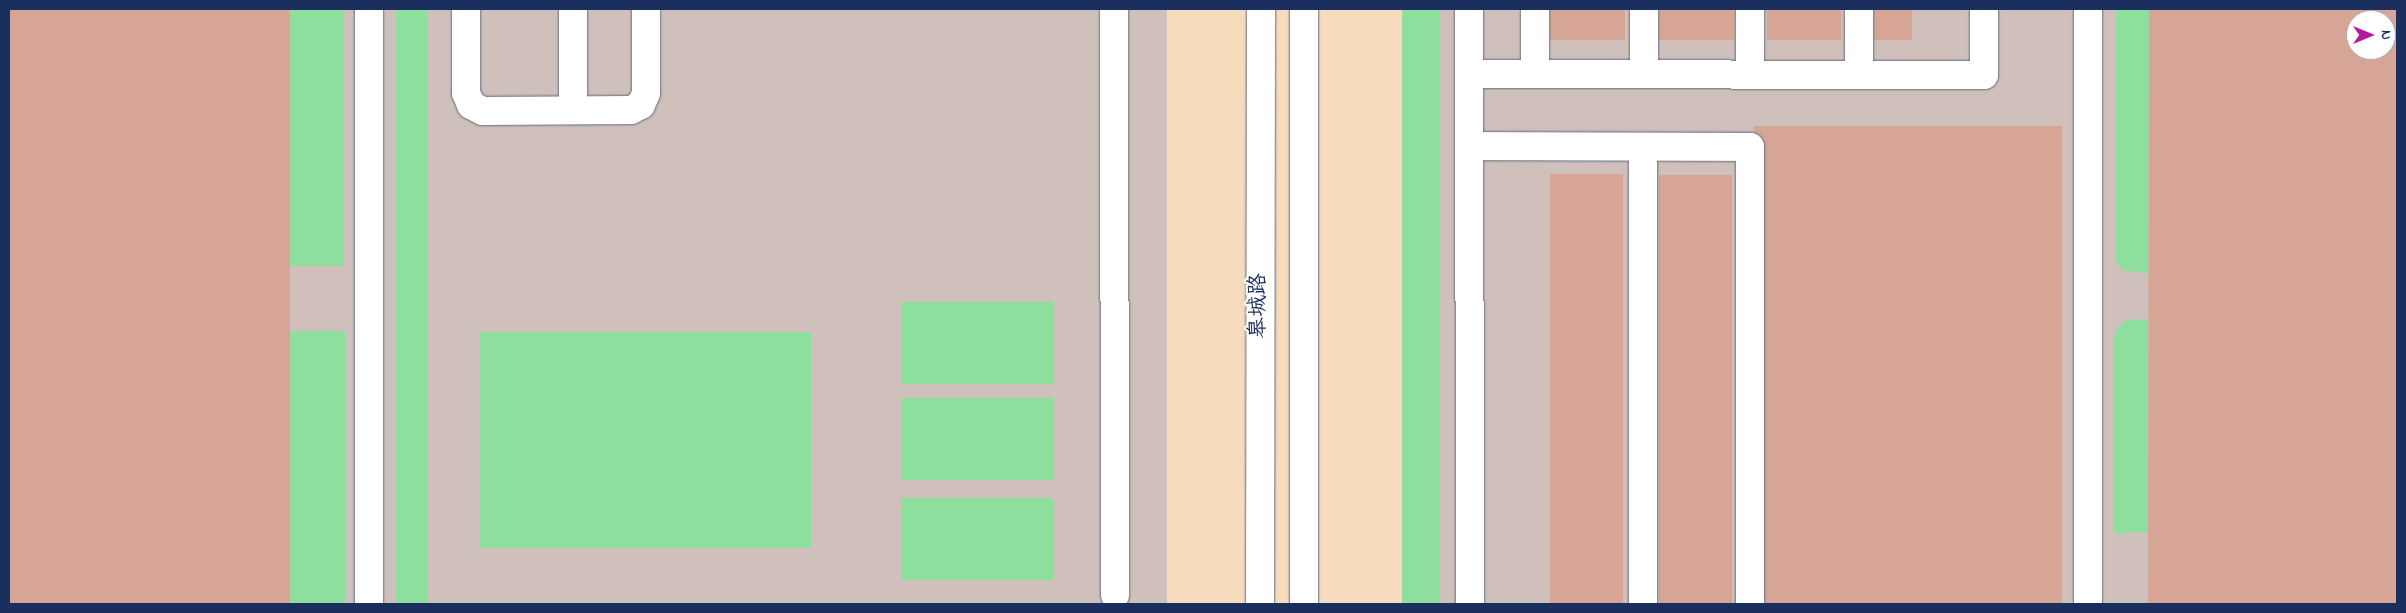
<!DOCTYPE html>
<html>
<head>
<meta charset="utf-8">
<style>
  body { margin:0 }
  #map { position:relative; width:2406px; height:613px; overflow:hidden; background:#f4dcbd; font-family:"Indie Flower","LXGW WenKai TC",sans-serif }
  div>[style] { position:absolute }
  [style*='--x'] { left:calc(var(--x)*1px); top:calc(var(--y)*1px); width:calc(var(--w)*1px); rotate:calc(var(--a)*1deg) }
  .industrial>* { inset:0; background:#cfc0bb; transform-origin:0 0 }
  .green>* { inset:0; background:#8ede9e; transform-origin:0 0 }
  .building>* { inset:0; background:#d7a596; transform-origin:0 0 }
  .roads { filter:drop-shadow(0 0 1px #676c7f) drop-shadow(0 0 1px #676c7f) }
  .minor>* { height:28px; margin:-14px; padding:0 14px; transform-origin:14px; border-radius:14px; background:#fff }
  .major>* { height:28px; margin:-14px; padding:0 14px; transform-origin:14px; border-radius:14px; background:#fff }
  span { translate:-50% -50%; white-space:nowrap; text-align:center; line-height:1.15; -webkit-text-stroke:4px #fff; paint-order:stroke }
  .street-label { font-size:22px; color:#1b2f5e }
  .frame { position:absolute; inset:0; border:10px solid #1b2f5e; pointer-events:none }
  .north { position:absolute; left:2346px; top:10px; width:50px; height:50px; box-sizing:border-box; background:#fff; border:1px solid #a4acbf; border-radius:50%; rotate:90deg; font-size:14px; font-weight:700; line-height:20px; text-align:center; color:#1b2f5e }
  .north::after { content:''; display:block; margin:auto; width:18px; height:22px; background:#b5179e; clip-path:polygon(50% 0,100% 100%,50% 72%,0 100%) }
</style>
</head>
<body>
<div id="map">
  <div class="industrial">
    <div style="left:9px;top:9px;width:1158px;height:595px"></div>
    <div style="clip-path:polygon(evenodd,1402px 9px,2397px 9px,2397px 604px,1402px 604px,1402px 9px,2356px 20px,2386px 20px,2386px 50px,2356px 50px,2356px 20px)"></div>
  </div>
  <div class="green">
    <div style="left:290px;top:9px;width:54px;height:257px"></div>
    <div style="left:396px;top:9px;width:32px;height:595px"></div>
    <div style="left:1402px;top:9px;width:38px;height:595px"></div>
    <div style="clip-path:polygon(2116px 9px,2149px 9px,2148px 274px,2123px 270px,2116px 263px)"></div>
    <div style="left:1053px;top:302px;width:82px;height:152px;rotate:90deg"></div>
    <div style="clip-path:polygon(2148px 319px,2148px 532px,2114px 533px,2114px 336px,2119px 326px,2127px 320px)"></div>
    <div style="left:345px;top:331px;width:273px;height:55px;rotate:90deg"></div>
    <div style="left:811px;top:332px;width:216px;height:331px;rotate:90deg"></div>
    <div style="left:1053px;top:398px;width:82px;height:152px;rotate:90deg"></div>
    <div style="left:901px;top:498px;width:152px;height:82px"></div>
  </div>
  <div class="building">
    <div style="left:9px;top:9px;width:281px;height:595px"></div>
    <div style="left:1550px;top:9px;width:75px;height:31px"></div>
    <div style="left:1659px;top:9px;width:75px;height:31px"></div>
    <div style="left:1767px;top:9px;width:74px;height:31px"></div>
    <div style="left:1874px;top:9px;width:38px;height:31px"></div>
    <div style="clip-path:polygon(evenodd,2149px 9px,2397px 9px,2397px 604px,2148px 604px,2149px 9px,2356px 20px,2386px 20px,2386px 50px,2356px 50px,2356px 20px)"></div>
    <div style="left:1754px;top:126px;width:308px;height:478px"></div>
    <div style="left:1550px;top:174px;width:73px;height:430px"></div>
    <div style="left:1659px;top:175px;width:73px;height:429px"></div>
  </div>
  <div class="roads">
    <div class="minor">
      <div style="--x:369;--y:9;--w:595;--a:90"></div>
      <div style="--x:466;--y:9;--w:84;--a:90"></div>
      <div style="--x:466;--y:93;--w:13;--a:67"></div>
      <div style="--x:471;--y:105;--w:13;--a:27"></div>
      <div style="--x:483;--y:111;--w:148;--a:-0.4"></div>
      <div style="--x:631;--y:110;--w:11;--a:-27"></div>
      <div style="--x:641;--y:105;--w:13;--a:-67"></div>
      <div style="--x:646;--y:93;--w:84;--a:-90"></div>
      <div style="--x:573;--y:9;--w:101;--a:90"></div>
      <div style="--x:1114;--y:9;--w:586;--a:89.9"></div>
      <div style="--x:1469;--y:9;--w:595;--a:89.9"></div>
      <div style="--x:1644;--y:9;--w:65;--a:90"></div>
      <div style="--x:1750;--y:9;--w:65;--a:90"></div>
      <div style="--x:2088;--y:9;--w:595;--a:90"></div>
      <div style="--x:1469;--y:74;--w:515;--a:0.11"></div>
      <div style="--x:1984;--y:75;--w:66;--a:-90"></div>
      <div style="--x:1535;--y:74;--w:65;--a:-90"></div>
      <div style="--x:1859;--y:74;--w:65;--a:-90"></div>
      <div style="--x:1469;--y:146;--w:281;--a:0.2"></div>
      <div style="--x:1750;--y:147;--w:457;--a:90"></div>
      <div style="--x:1643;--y:604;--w:457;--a:-90"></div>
    </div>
    <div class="major">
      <div style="--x:1260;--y:604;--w:595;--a:-89.9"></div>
      <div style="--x:1304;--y:604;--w:595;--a:-90"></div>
    </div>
  </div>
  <div class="street-label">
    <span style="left:1260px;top:306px;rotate:-90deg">皋城路</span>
  </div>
  <div class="frame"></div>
  <div class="north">N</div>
</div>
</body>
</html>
